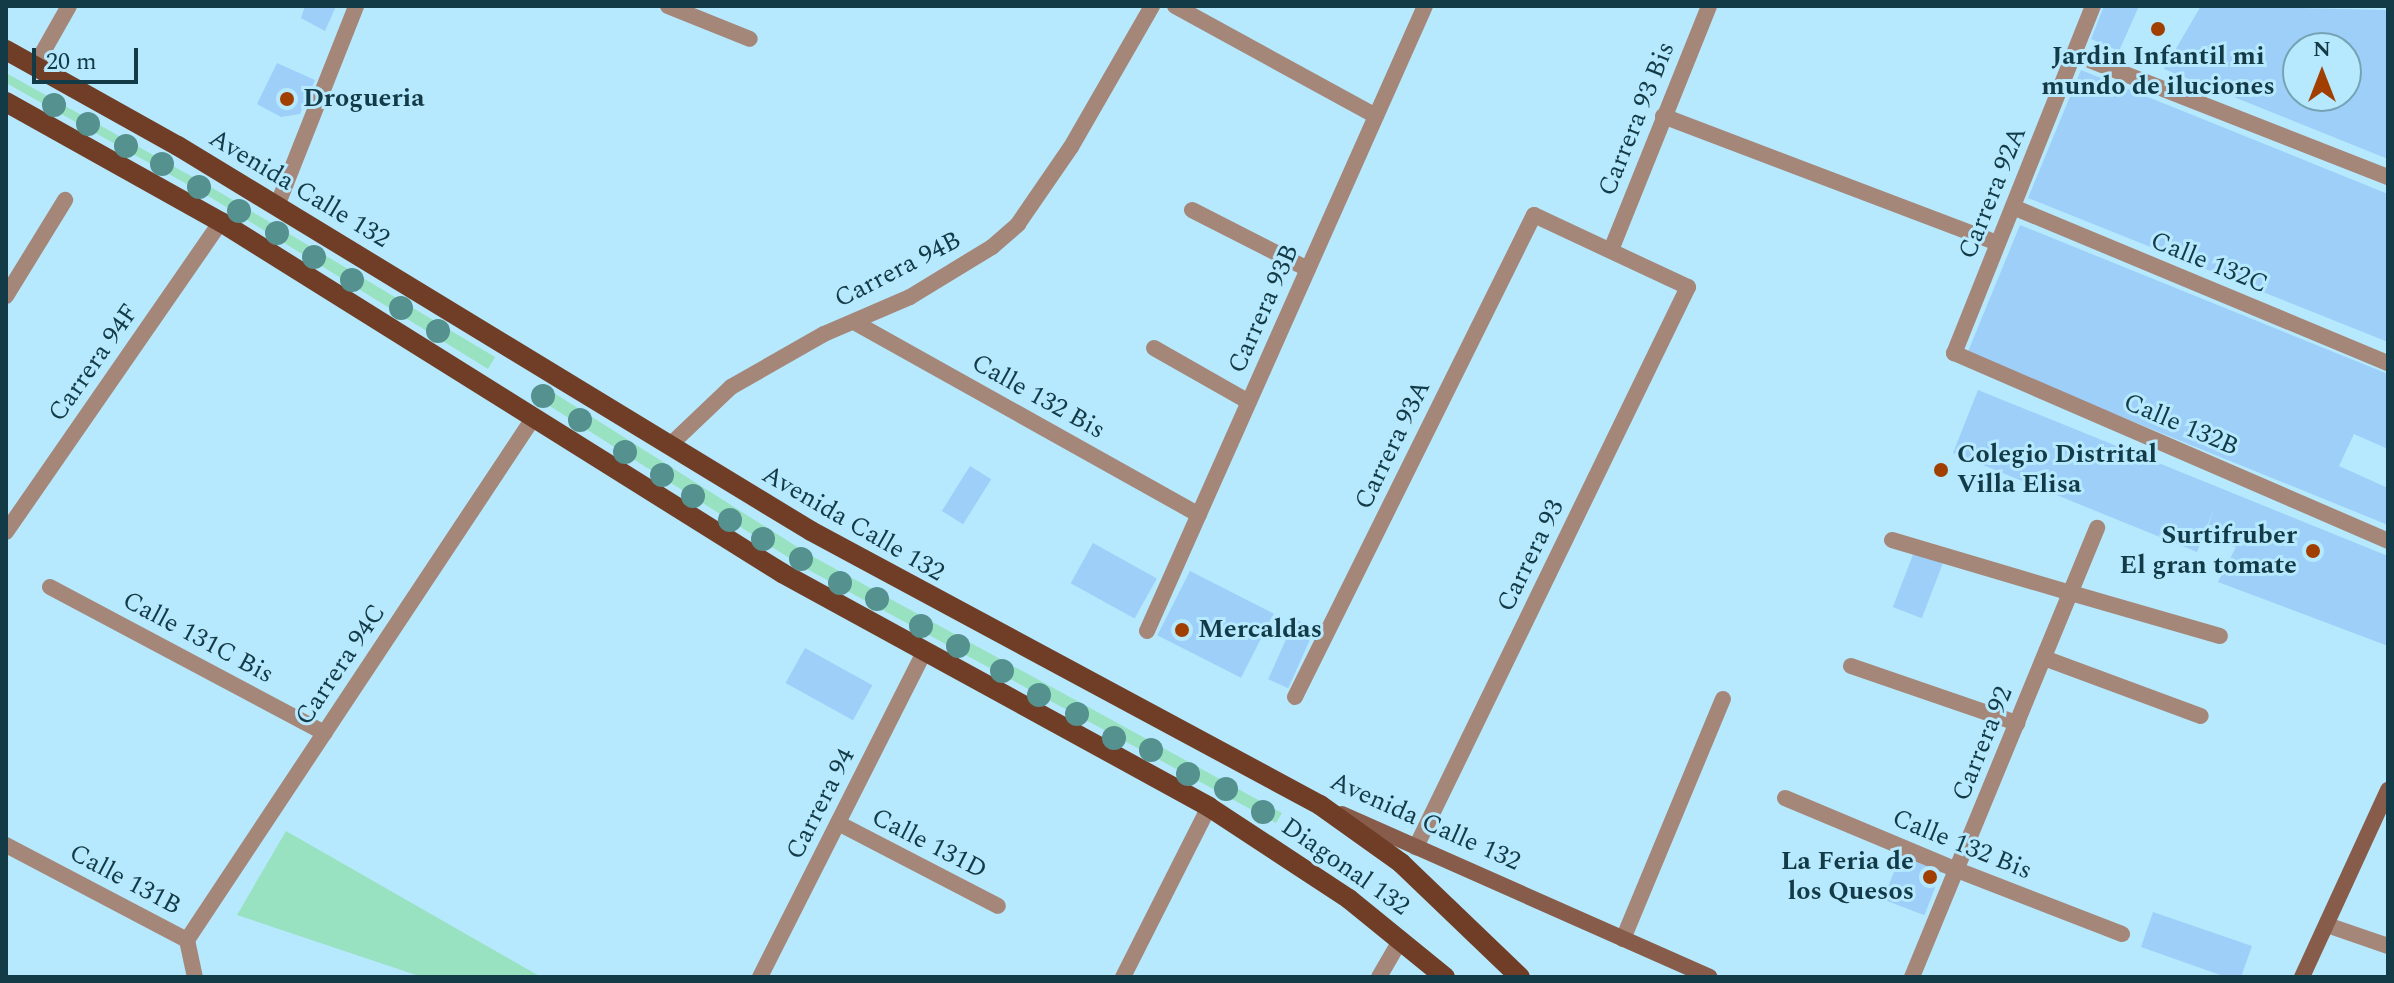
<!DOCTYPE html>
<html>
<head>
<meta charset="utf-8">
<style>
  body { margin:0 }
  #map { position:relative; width:2394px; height:983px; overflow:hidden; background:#b6e9fd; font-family:Spectral,serif }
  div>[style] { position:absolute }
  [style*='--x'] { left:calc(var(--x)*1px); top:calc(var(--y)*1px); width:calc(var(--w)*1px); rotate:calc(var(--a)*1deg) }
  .green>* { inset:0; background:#98e2c1 }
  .building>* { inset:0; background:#9dcff9; transform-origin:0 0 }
  .service>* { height:16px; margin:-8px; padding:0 8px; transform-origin:8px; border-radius:8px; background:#a5877a }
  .minor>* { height:16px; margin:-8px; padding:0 8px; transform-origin:8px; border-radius:8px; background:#a5877a }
  .tertiary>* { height:16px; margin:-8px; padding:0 8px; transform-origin:8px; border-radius:8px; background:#a5877a }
  .secondary>* { height:16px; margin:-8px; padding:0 8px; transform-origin:8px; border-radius:8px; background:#875c4a }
  .primary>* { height:20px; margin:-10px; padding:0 10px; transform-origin:10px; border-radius:10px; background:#703e27 }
  .trees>* { width:24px; height:24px; margin:-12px; border-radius:50%; background:#55918e }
  .dots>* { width:22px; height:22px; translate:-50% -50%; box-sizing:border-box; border:4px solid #b6e9fd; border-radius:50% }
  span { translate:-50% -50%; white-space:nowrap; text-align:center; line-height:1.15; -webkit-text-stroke:6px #b6e9fd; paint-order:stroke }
  .poi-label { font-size:26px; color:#133a47; font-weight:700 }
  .left { translate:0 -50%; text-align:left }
  .right { translate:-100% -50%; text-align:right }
  .street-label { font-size:26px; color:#133a47 }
  .frame { position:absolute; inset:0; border:8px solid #133a47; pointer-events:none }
  .north { position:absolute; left:2282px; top:32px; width:80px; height:80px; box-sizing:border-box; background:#b6e9fd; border:2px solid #75a3b4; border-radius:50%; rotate:0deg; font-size:22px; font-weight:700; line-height:32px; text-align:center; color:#133a47 }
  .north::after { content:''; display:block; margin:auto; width:28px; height:36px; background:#a13f00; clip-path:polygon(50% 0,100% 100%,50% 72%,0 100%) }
  .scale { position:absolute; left:32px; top:48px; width:106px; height:36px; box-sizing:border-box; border:4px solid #133a47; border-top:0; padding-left:10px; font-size:24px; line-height:28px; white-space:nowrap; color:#133a47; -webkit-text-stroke:6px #b6e9fd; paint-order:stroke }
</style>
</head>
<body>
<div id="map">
  <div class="green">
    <div style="clip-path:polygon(6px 73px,216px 190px,495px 357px,488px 369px,210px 197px,6px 83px)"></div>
    <div style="clip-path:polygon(543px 386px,810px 555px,1282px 813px,1276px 823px,805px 568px,534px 396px)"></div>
    <div style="clip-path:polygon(286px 831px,541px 977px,422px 977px,237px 915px)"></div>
  </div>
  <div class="building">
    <div style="clip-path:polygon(305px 6px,336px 6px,325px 31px,301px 18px)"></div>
    <div style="clip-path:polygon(2104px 6px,2139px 6px,2119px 51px,2091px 39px)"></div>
    <div style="clip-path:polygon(evenodd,2201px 6px,2388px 10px,2388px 159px,2164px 69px,2201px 6px,2298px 48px,2346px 48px,2346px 96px,2298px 96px,2298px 48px)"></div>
    <div style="clip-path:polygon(277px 63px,315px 80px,300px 114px,281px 117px,257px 104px)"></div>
    <div style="clip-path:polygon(2081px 70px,2388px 194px,2388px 342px,2028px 198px)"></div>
    <div style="clip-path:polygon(2020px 225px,2388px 374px,2388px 449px,2354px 434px,2339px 466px,2388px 488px,2388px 525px,1967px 354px)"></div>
    <div style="clip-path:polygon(1978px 390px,2388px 556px,2388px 646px,2218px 582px,2236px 547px,2204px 538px,2214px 508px,2197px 552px,1953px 453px)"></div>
    <div style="left:970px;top:466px;width:25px;height:53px;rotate:32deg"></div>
    <div style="left:1093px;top:543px;width:73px;height:46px;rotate:29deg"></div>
    <div style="left:1914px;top:552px;width:31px;height:59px;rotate:21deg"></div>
    <div style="left:1190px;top:571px;width:94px;height:72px;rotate:27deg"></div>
    <div style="left:1295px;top:619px;width:22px;height:66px;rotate:24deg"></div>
    <div style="left:805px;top:648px;width:77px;height:40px;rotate:29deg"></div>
    <div style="left:1902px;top:851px;width:44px;height:52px;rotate:21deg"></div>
    <div style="clip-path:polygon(2153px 912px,2252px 946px,2241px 977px,2226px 977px,2141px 947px)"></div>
  </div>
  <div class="service">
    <div style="--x:35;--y:66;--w:69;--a:-60.5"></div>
    <div style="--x:1154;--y:348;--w:109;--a:29.6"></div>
    <div style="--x:6;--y:532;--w:377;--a:-55.3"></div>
    <div style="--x:50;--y:587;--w:311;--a:28"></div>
    <div style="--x:2071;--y:593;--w:155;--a:16.1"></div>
    <div style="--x:2044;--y:658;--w:167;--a:20.3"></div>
    <div style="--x:1957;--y:870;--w:177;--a:21.2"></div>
    <div style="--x:1623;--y:939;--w:260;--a:-67.4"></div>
  </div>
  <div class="minor">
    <div style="--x:668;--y:6;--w:88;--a:21.9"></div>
    <div style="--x:1175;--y:6;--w:229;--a:28.7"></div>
    <div style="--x:2093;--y:6;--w:374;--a:111.8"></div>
    <div style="--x:1954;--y:353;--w:473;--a:23.4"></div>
    <div style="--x:2074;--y:54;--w:337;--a:21.4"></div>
    <div style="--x:1663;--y:116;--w:358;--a:20.8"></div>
    <div style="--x:277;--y:206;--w:215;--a:-68.4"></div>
    <div style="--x:2013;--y:207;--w:406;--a:22.6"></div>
    <div style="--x:1192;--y:210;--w:130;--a:27"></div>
    <div style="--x:1611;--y:250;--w:263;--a:-68.1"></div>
    <div style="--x:6;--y:296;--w:113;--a:-58.4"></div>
    <div style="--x:854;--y:322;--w:395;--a:29.2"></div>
    <div style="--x:669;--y:446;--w:86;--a:-43.6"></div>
    <div style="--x:731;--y:387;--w:107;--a:-29.7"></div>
    <div style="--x:824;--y:334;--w:94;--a:-23.3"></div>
    <div style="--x:910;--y:297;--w:96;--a:-31.4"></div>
    <div style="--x:992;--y:247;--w:35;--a:-41"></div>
    <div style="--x:1018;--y:224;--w:93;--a:-55.5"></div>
    <div style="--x:1071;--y:147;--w:163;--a:-60.1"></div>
    <div style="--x:1892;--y:540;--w:187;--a:16.5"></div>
    <div style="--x:1147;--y:631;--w:684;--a:-66.02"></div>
    <div style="--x:1851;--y:666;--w:176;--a:19"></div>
    <div style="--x:1295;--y:697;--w:538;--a:-63.63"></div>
    <div style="--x:1534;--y:215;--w:170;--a:25.1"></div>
    <div style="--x:1688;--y:287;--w:623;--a:115.91"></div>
    <div style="--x:1785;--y:798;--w:186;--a:22.7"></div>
    <div style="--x:838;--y:823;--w:180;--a:27.4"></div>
    <div style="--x:6;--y:845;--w:204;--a:27.7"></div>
    <div style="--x:2327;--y:925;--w:65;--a:19"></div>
    <div style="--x:187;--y:940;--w:628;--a:-56.44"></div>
    <div style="--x:187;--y:940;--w:38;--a:78"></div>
    <div style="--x:1123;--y:977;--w:191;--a:-63.2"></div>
    <div style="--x:1379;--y:977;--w:44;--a:-59.9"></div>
    <div style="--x:1912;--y:977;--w:486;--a:-67.6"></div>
  </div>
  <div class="tertiary">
    <div style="--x:760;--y:977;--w:364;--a:-63.2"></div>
  </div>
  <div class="secondary">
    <div style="--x:1342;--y:814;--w:402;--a:23.9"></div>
    <div style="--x:2302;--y:977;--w:206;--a:-65.3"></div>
  </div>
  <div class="primary">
    <div style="--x:6;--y:50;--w:197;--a:29.2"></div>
    <div style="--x:178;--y:146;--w:741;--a:31.31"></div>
    <div style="--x:811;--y:531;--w:578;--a:28.29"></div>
    <div style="--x:1320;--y:805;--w:100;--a:35.6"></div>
    <div style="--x:1401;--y:863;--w:165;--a:43.8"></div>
    <div style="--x:6;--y:102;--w:246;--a:29.2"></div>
    <div style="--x:221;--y:222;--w:662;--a:32.03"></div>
    <div style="--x:782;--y:573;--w:487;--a:28.7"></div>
    <div style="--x:1209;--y:807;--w:168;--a:33.3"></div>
    <div style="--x:1349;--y:899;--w:124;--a:39.1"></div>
  </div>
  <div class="trees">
    <div style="left:54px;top:105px"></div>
    <div style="left:88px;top:124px"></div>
    <div style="left:126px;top:146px"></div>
    <div style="left:162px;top:164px"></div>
    <div style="left:199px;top:187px"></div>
    <div style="left:239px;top:211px"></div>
    <div style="left:277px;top:233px"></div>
    <div style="left:314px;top:257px"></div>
    <div style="left:352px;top:280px"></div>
    <div style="left:401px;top:308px"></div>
    <div style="left:438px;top:331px"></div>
    <div style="left:543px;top:396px"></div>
    <div style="left:580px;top:420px"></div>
    <div style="left:625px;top:452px"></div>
    <div style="left:662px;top:475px"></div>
    <div style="left:693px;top:496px"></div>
    <div style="left:730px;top:520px"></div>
    <div style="left:763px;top:539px"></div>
    <div style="left:801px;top:559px"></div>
    <div style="left:840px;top:583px"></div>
    <div style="left:877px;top:599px"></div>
    <div style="left:921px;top:626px"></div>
    <div style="left:958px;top:646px"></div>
    <div style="left:1002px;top:671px"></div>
    <div style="left:1039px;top:695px"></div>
    <div style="left:1077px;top:714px"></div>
    <div style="left:1114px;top:738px"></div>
    <div style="left:1151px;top:750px"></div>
    <div style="left:1188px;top:774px"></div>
    <div style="left:1226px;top:789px"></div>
    <div style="left:1263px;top:812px"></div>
  </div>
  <div class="dots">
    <div style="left:2158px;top:29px;background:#a13f00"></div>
    <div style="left:287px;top:99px;background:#a13f00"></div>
    <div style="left:1941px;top:470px;background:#a13f00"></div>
    <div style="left:2313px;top:551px;background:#a13f00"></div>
    <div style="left:1182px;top:630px;background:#a13f00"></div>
    <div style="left:1930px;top:877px;background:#a13f00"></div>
  </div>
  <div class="poi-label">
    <span style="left:2158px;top:72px">Jardin Infantil mi<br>mundo de iluciones</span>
    <span class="left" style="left:303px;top:99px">Drogueria</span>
    <span class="left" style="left:1957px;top:470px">Colegio Distrital<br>Villa Elisa</span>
    <span class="right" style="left:2297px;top:551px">Surtifruber<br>El gran tomate</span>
    <span class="left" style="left:1198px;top:630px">Mercaldas</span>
    <span class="right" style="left:1914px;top:877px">La Feria de<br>los Quesos</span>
  </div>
  <div class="street-label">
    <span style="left:1637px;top:119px;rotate:-68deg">Carrera 93 Bis</span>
    <span style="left:299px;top:189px;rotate:31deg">Avenida Calle 132</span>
    <span style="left:1993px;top:193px;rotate:-68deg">Carrera 92A</span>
    <span style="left:2209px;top:263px;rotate:22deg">Calle 132C</span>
    <span style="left:898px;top:270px;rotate:-27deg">Carrera 94B</span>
    <span style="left:1264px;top:309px;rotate:-66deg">Carrera 93B</span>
    <span style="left:94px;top:363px;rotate:-55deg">Carrera 94F</span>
    <span style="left:1038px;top:397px;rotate:29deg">Calle 132 Bis</span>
    <span style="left:2181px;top:425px;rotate:23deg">Calle 132B</span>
    <span style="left:1393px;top:445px;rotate:-64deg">Carrera 93A</span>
    <span style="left:853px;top:524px;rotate:30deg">Avenida Calle 132</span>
    <span style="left:1531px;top:556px;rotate:-64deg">Carrera 93</span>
    <span style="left:198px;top:638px;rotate:28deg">Calle 131C Bis</span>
    <span style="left:341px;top:665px;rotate:-56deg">Carrera 94C</span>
    <span style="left:1983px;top:744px;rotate:-68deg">Carrera 92</span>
    <span style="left:821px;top:804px;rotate:-63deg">Carrera 94</span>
    <span style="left:1425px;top:822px;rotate:24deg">Avenida Calle 132</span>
    <span style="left:929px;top:844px;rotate:27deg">Calle 131D</span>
    <span style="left:1962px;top:845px;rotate:22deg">Calle 132 Bis</span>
    <span style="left:1345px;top:867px;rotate:35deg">Diagonal 132</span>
    <span style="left:125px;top:880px;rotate:28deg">Calle 131B</span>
  </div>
  <div class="frame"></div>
  <div class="north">N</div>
  <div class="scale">20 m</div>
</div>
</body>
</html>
